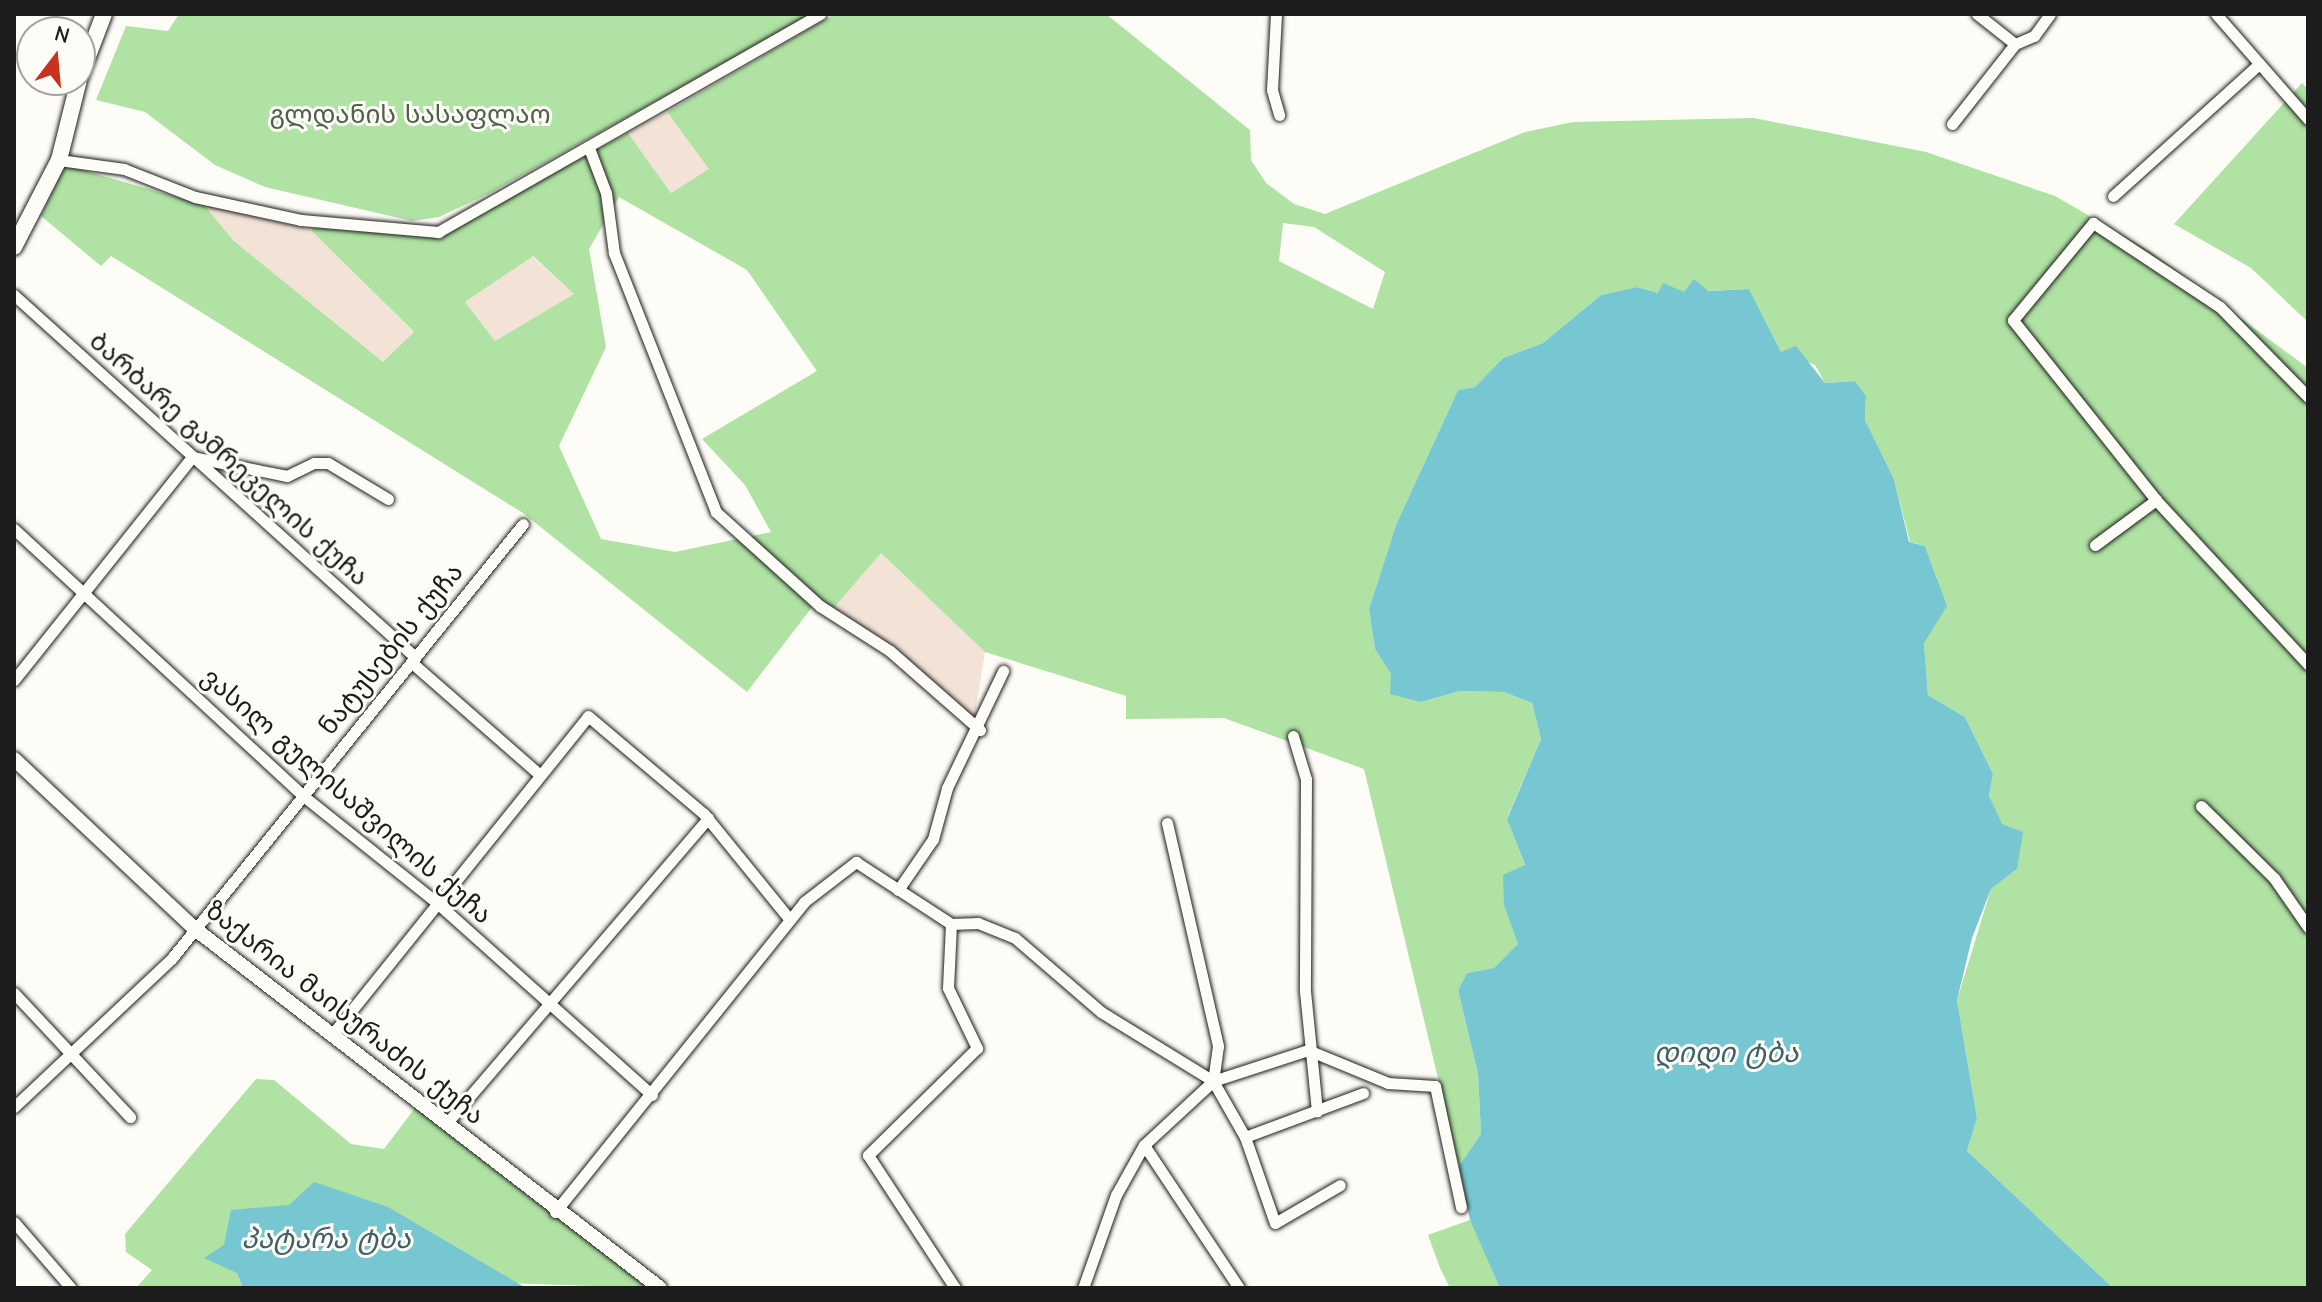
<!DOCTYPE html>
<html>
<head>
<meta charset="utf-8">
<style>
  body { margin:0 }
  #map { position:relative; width:2322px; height:1302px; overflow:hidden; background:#fdfcf7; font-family:"Comic Neue","Noto Sans Georgian",sans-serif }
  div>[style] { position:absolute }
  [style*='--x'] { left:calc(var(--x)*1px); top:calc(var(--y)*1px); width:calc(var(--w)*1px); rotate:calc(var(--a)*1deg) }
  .built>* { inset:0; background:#f2e3d6 }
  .green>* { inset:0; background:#afe2a3 }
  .water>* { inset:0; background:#77c7d2 }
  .roads { filter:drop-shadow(0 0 2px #1c1c1c) drop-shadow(0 0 2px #1c1c1c) }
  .minor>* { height:11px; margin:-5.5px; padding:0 5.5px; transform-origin:5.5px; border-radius:5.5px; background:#fdfcf7 }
  .tertiary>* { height:14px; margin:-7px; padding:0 7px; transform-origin:7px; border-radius:7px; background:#fdfcf7 }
  .secondary>* { height:16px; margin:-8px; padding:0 8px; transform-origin:8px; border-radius:8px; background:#fdfcf7 }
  span { translate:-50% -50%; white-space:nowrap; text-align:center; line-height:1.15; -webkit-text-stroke:6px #fdfcf7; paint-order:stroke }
  .park-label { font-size:26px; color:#4f614b }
  .street-label { font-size:26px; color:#1c1c1c }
  .water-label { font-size:28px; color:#406065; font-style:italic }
  .frame { position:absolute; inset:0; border:16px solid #1c1c1c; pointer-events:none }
  .north { position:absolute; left:16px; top:16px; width:80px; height:80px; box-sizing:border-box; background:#fdfcf7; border:2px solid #a3a29f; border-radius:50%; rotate:16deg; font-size:22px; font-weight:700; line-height:32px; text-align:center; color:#1c1c1c }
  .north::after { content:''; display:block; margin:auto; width:28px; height:36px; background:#c8321e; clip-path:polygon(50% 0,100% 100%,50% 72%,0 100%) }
</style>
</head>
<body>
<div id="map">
  <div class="built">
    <div style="clip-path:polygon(667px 112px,710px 169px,671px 193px,628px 133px)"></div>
    <div style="clip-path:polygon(204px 205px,313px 230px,414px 333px,383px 362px,234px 241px)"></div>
    <div style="clip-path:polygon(532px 256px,574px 294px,495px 341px,465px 302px)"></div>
    <div style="clip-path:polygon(881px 553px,985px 652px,974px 720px,833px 609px)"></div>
  </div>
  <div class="green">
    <div style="clip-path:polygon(179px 14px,812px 14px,488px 194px,439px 217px,412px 221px,265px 187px,215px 165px,145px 112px,96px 100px,126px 26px,168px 31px)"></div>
    <div style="clip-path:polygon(evenodd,835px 14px,1106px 14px,1250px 130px,1251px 160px,1266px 183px,1294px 204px,1325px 214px,1525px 132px,1573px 122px,1754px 118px,1926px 152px,2055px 196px,2150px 251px,2308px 368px,2308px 917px,2283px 880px,2273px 885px,2308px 937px,2308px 1288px,2113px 1288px,1967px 1151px,1977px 1118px,1957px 1000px,1991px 889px,2017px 869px,1989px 796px,1993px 774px,1965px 717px,1928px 695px,1924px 643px,1937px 578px,1925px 546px,1910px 542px,1894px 479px,1865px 420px,1866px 396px,1855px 381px,1825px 383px,1815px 365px,1781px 352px,1749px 289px,1658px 293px,1637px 287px,1601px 295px,1543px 343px,1503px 358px,1475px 387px,1458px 390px,1396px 525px,1369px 609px,1375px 649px,1405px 695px,1421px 702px,1460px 691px,1504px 692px,1532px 703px,1541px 739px,1507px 818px,1525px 866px,1504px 905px,1519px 944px,1494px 968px,1467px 973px,1458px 990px,1478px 1074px,1481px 1134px,1459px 1166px,1364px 769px,1224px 718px,1126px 719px,1126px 696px,985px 652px,881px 553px,833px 609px,819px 598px,747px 692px,523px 513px,111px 256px,101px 266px,41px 216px,65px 165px,204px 205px,234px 241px,383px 362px,414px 332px,311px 230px,318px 225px,436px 236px,628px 133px,671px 193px,709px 169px,667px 112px,835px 14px,619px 197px,747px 270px,817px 371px,702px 439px,745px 485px,771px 532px,675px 552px,601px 539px,559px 446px,606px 347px,589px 249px,619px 197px,835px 14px,1283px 223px,1314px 227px,1385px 272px,1373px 309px,1279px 261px,1283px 223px,835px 14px,533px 256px,574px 294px,495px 341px,465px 302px,533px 256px)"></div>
    <div style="clip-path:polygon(2302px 83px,2308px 89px,2308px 322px,2251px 268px,2174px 224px)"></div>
    <div style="clip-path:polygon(256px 1079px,274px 1080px,351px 1144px,384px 1149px,415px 1108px,648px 1288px,237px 1273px,243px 1288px,136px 1288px,152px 1270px,126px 1252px,125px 1234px)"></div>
    <div style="clip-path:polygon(1470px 1220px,1482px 1238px,1500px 1288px,1450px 1288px,1440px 1268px,1428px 1235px)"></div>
  </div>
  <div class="water">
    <div style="clip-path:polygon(1694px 279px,1708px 291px,1749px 289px,1781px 352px,1796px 346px,1825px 383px,1855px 381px,1866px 396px,1865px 420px,1894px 479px,1909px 542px,1925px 546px,1947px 606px,1924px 643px,1928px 695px,1965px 717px,1993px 774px,1989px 796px,2002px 824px,2023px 832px,2017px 869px,1991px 889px,1972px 938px,1957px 1000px,1977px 1118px,1967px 1151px,2113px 1288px,1500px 1288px,1470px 1220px,1459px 1166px,1481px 1134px,1478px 1074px,1458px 990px,1467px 973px,1494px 968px,1518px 944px,1504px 905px,1503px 875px,1525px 865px,1507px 819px,1541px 739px,1532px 703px,1504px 692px,1460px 691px,1421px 702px,1390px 694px,1391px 674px,1375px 649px,1369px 609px,1396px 525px,1458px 390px,1475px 387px,1503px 358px,1543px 343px,1601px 295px,1637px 287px,1658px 293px,1663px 283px,1684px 292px)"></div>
    <div style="clip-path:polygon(314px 1182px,388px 1207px,526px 1288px,243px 1288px,237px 1273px,204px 1258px,224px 1245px,231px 1210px,289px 1205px)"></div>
  </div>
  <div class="roads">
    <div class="minor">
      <div style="--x:1276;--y:14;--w:76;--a:93"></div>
      <div style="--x:1272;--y:90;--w:26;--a:74"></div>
      <div style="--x:1977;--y:14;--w:48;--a:38.3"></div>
      <div style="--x:2216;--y:14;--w:140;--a:48.8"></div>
      <div style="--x:1952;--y:124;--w:102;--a:-51.8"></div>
      <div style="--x:2015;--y:44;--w:21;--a:-23"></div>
      <div style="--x:2034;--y:36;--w:27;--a:-54"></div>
      <div style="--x:589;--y:148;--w:48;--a:69.3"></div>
      <div style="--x:606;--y:193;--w:61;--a:82.4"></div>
      <div style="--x:614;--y:253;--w:278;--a:68.5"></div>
      <div style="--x:716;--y:512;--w:140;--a:42.1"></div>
      <div style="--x:820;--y:606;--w:83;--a:32.7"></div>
      <div style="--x:890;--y:651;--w:120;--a:41.3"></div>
      <div style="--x:59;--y:160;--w:66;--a:7.9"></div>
      <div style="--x:124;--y:169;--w:76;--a:21.5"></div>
      <div style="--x:195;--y:197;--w:108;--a:12.2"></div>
      <div style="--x:301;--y:220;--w:138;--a:5"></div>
      <div style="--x:438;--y:232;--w:440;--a:-29.7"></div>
      <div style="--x:2113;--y:196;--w:197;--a:-42.1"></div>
      <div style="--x:14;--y:295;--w:539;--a:42.07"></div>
      <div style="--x:192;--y:457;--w:97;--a:11.3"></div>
      <div style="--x:287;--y:476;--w:30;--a:-26"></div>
      <div style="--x:314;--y:463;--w:14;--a:0"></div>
      <div style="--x:328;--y:463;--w:70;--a:31"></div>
      <div style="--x:2156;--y:500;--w:230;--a:-128.5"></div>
      <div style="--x:2013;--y:320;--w:126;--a:-50.5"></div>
      <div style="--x:2093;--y:223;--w:152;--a:33.5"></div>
      <div style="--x:2220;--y:307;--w:126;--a:45.6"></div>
      <div style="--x:14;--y:529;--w:392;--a:42.7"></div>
      <div style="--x:302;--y:795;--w:170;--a:38.6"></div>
      <div style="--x:435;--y:901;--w:291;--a:41.8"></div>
      <div style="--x:2095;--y:545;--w:76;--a:-36.4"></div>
      <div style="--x:2156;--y:500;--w:224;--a:47.2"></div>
      <div style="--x:411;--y:662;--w:169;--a:41.2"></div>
      <div style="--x:14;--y:680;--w:285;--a:-51.4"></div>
      <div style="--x:1293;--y:736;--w:45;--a:73.2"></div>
      <div style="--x:1306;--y:779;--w:212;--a:90.3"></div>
      <div style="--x:1305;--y:991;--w:121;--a:84.3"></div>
      <div style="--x:2201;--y:806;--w:103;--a:44.6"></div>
      <div style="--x:2274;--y:878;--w:60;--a:55.2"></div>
      <div style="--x:1167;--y:823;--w:229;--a:77.1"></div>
      <div style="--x:1218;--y:1046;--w:35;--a:98"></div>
      <div style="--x:898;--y:890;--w:62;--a:-55.5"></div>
      <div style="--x:933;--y:839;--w:53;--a:-74.6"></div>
      <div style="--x:947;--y:788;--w:130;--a:-64.4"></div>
      <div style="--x:951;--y:924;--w:64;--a:92.7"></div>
      <div style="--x:948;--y:988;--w:67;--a:64.2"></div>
      <div style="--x:977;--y:1048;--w:153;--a:135.5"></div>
      <div style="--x:868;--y:1155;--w:159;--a:56.8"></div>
      <div style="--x:14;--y:993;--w:170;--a:46.9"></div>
      <div style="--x:331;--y:1036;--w:410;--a:-51.2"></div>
      <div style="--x:588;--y:716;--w:152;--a:40.2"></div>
      <div style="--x:704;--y:814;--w:136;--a:50.9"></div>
      <div style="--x:14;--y:1107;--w:217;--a:-43.3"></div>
      <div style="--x:172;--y:958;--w:558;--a:-51.04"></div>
      <div style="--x:446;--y:1124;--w:403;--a:-49.4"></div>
      <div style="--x:1245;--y:1137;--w:126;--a:-20.4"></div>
      <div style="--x:1144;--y:1145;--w:172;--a:56.4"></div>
      <div style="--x:555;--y:1212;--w:398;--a:-51.2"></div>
      <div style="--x:804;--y:902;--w:66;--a:-37.6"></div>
      <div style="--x:856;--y:862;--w:113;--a:33.1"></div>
      <div style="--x:951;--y:924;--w:27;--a:-2"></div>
      <div style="--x:978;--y:923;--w:40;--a:22"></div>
      <div style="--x:1015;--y:938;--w:113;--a:40.7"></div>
      <div style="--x:1101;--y:1012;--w:132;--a:31.6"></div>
      <div style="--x:1213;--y:1081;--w:64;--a:60.3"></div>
      <div style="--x:1245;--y:1137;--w:91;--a:70.8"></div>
      <div style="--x:1275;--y:1223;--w:75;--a:-30.3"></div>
      <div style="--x:14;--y:1222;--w:87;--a:49.2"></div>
      <div style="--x:1083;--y:1288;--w:99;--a:-70.5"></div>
      <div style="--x:1116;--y:1195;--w:57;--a:-60.8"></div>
      <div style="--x:1144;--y:1145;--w:94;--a:-42.8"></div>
      <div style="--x:1213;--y:1081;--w:100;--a:-18.1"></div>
      <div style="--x:1308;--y:1050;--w:87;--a:22.4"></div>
      <div style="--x:1388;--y:1083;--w:47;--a:3.7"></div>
      <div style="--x:1435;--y:1086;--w:124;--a:77.9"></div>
    </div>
    <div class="tertiary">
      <div style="--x:14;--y:759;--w:248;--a:43.2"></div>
      <div style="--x:195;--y:929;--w:587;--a:37.67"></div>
    </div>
    <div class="secondary">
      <div style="--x:80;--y:77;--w:67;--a:-69.1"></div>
      <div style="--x:14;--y:247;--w:98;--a:-62.7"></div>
      <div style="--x:59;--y:160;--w:82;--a:-76"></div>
    </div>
  </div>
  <div class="park-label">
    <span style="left:410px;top:116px">გლდანის სასაფლაო</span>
  </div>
  <div class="street-label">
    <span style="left:228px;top:460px;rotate:42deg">ბარბარე გამრეკელის ქუჩა</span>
    <span style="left:392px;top:650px;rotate:-51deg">ნატუსების ქუჩა</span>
    <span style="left:346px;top:797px;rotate:41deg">ვასილ გულისაშვილის ქუჩა</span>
    <span style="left:344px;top:1014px;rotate:38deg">ზაქარია მაისურაძის ქუჩა</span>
  </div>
  <div class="water-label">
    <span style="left:1726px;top:1053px">დიდი ტბა</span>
    <span style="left:326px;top:1239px">პატარა ტბა</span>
  </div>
  <div class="frame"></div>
  <div class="north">N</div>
</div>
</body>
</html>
